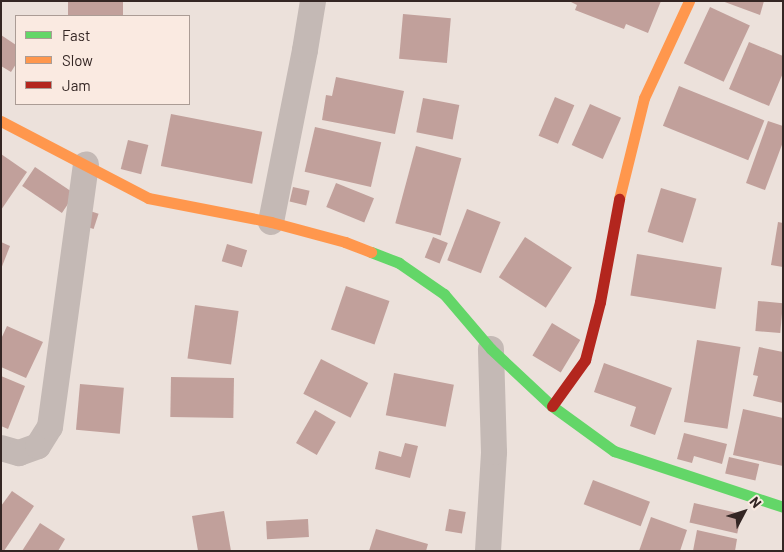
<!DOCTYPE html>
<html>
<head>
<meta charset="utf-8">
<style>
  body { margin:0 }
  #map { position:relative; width:784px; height:552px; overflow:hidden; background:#ece1db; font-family:Barlow,sans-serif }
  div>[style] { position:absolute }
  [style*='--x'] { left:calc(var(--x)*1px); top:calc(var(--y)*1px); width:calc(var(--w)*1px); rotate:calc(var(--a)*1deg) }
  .building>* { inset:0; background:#c1a09b; transform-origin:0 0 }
  .street>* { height:26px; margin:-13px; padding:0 13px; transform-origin:13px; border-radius:13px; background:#c4b9b5 }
  .fast>* { height:11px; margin:-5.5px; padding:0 5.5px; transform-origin:5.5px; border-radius:5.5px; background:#63d668 }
  .slow>* { height:11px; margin:-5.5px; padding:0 5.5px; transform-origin:5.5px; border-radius:5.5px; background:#ff974d }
  .jam>* { height:11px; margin:-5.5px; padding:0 5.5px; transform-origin:5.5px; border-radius:5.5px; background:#b3261e }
  span { translate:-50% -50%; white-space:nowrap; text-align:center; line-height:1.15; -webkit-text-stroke:5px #faeae1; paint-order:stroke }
  .frame { position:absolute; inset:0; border:2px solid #342624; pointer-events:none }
  .legend { position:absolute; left:15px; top:15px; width:175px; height:90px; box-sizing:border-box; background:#faeae1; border:1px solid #ab9c95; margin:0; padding:6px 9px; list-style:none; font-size:15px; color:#342624 }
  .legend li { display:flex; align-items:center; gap:10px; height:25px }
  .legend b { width:25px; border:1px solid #ab9c95 }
  .north { position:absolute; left:719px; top:487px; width:50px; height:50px; -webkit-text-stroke:4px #faeae1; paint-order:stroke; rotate:50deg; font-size:14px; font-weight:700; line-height:20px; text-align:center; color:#342624 }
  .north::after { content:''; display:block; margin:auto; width:18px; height:22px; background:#342624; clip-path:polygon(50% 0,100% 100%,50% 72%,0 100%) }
</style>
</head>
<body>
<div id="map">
  <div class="building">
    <div style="left:68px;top:1px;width:55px;height:16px"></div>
    <div style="clip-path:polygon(569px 1px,661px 1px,648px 33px,626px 24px,624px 29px,575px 10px,577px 5px)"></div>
    <div style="clip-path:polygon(722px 1px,764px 1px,760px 15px)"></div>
    <div style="left:710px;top:7px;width:44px;height:62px;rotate:25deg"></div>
    <div style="left:403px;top:14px;width:48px;height:45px;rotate:5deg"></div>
    <div style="clip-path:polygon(1px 35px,16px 45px,16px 64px,11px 72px,1px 66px)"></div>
    <div style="clip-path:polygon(749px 42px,783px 56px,783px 73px,769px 106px,729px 89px)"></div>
    <div style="clip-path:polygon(336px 77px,404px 91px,395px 134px,322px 120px,326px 95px,332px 96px)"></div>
    <div style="left:679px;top:86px;width:92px;height:43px;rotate:22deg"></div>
    <div style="left:555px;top:97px;width:21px;height:42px;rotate:23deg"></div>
    <div style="left:423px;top:98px;width:37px;height:35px;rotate:11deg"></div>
    <div style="left:590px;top:104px;width:34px;height:45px;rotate:24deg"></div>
    <div style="left:171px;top:114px;width:93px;height:53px;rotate:11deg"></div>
    <div style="clip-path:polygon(768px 121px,783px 126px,783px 142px,765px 190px,746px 183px)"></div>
    <div style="left:315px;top:127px;width:68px;height:46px;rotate:13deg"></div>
    <div style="left:128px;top:140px;width:21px;height:30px;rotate:14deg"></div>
    <div style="left:416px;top:146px;width:47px;height:80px;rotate:15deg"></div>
    <div style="clip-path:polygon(1px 154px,27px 172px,1px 210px)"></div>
    <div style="left:35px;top:167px;width:48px;height:23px;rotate:34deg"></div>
    <div style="left:336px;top:183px;width:41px;height:26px;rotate:22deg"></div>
    <div style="left:293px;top:187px;width:17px;height:15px;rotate:13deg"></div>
    <div style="left:661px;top:188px;width:37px;height:46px;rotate:17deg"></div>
    <div style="left:467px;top:209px;width:36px;height:55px;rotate:21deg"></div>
    <div style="left:90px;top:211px;width:9px;height:16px;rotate:18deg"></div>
    <div style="clip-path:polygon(778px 222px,783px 223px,783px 267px,771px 265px)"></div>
    <div style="left:433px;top:237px;width:16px;height:22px;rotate:22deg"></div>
    <div style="left:525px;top:237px;width:56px;height:48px;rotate:33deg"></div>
    <div style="clip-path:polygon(1px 242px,10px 246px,1px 269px)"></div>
    <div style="left:227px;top:244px;width:21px;height:18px;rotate:17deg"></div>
    <div style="left:637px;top:254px;width:86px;height:42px;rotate:9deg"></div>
    <div style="left:346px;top:286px;width:46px;height:46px;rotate:19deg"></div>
    <div style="left:758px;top:301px;width:25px;height:30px;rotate:5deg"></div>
    <div style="left:195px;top:305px;width:44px;height:54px;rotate:8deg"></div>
    <div style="left:552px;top:323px;width:33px;height:38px;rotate:31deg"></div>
    <div style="clip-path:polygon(7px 326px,43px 342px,26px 378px,1px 367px,1px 339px)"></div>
    <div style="left:697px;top:340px;width:44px;height:83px;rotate:9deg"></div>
    <div style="clip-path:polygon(759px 347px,783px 352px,783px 403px,753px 396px,758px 376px,753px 375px)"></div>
    <div style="left:321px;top:359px;width:53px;height:39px;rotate:27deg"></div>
    <div style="clip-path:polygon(604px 363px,672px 388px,655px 435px,630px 426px,636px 407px,594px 392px)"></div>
    <div style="left:394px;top:373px;width:61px;height:43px;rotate:11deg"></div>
    <div style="clip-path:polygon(1px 376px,25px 386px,8px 429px,1px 426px)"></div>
    <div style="left:171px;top:377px;width:63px;height:40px;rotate:1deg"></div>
    <div style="left:80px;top:384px;width:44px;height:46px;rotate:5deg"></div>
    <div style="clip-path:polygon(743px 409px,783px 418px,783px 466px,733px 455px)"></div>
    <div style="left:315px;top:410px;width:24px;height:38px;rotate:30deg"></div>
    <div style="clip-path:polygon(684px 433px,727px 444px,722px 464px,694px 456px,692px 463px,677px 459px)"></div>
    <div style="clip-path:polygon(405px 443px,418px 446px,410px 478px,375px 469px,379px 451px,401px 457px)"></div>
    <div style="left:729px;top:457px;width:31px;height:17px;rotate:13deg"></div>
    <div style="left:593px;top:480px;width:61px;height:26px;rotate:21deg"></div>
    <div style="clip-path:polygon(12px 491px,34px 506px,4px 551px,1px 551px,1px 506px)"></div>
    <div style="left:694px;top:503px;width:49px;height:20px;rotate:13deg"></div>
    <div style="left:449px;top:509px;width:17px;height:22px;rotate:10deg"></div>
    <div style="clip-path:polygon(224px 511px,231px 551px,198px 551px,192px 516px)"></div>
    <div style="clip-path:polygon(651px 517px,687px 530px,680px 551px,639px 551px)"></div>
    <div style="left:308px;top:519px;width:18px;height:42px;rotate:87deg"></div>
    <div style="clip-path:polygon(40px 523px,65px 539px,58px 551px,22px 551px)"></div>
    <div style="clip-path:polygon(376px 529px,428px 544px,426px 551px,369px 551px)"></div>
    <div style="clip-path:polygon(697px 530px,737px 539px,735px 551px,693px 551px)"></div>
  </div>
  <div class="street">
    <div style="--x:271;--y:222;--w:175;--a:-78.8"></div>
    <div style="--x:305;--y:50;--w:50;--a:-80.7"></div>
    <div style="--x:1;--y:448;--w:19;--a:16"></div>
    <div style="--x:19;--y:453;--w:20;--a:-20"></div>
    <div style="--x:38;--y:446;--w:22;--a:-58"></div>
    <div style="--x:50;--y:427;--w:265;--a:-82.2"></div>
    <div style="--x:488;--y:551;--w:99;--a:-86.5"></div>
    <div style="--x:494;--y:452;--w:103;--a:-91.7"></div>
  </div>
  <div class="fast">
    <div style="--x:371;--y:252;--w:30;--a:21"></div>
    <div style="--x:399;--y:263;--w:55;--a:34.6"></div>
    <div style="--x:444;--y:294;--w:72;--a:49.5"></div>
    <div style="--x:491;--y:349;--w:83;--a:43.1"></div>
    <div style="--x:552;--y:406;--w:77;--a:36"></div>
    <div style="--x:614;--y:451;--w:178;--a:18.3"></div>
  </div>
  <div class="slow">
    <div style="--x:1;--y:121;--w:166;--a:27.6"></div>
    <div style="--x:148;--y:198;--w:125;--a:11"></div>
    <div style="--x:271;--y:222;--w:77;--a:15.1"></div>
    <div style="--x:345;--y:242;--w:28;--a:21"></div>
    <div style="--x:619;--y:199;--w:104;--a:-76.1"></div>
    <div style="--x:644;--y:98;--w:107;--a:-65.1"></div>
  </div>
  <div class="jam">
    <div style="--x:552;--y:406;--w:57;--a:-54.3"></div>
    <div style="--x:585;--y:360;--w:60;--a:-75.5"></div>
    <div style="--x:600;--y:302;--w:105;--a:-79.5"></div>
  </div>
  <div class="frame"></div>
  <ul class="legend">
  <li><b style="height:6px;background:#63d668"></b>Fast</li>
  <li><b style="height:6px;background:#ff974d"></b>Slow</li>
  <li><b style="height:6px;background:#b3261e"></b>Jam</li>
  </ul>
  <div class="north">N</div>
</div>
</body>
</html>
